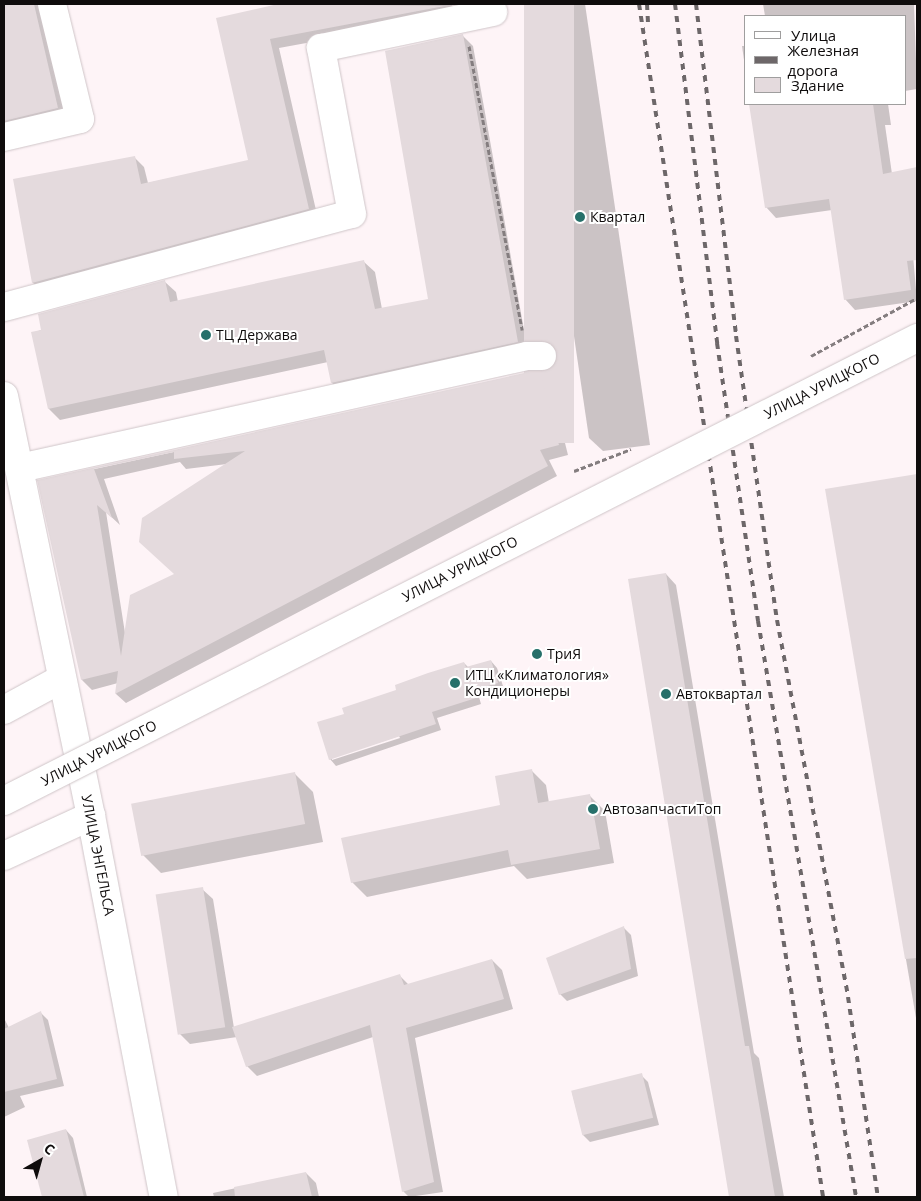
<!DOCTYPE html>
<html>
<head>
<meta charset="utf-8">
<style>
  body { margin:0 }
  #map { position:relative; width:921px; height:1201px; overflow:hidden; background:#fef4f7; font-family:"Open Sans",sans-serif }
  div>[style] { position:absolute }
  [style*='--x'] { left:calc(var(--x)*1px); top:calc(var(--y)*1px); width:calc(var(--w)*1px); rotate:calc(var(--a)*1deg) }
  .shadow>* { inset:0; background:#0003 }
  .building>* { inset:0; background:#e4dadd; transform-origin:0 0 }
  .path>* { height:3px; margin-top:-1.5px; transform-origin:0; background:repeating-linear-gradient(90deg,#847d7f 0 5px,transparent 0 7.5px) }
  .roads { filter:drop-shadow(0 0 1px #cfc5c8) drop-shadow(0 0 1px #cfc5c8) }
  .minor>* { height:28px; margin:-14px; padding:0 14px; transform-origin:14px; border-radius:14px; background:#fff }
  .rail>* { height:4px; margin-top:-2px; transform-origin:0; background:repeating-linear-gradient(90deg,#6d6769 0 6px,transparent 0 12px) }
  .bridges { filter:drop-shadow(0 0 1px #cfc5c8) drop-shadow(0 0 1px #cfc5c8) }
  .major-bridge>* { height:28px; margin:-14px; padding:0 14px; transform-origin:14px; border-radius:14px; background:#fff }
  .dots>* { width:14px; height:14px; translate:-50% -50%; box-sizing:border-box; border:2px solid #fff; border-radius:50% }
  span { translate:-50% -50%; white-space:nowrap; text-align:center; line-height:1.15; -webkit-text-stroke:4px #fff; paint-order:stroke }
  .poi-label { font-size:14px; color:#0f0c0c }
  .left { translate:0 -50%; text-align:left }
  .street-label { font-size:14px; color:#0f0c0c }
  .frame { position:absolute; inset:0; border:5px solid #0f0c0c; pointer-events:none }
  .legend { position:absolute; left:744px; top:15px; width:162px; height:90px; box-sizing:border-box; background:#fff; border:1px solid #9f9e9e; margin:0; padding:6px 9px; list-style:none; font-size:15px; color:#0f0c0c }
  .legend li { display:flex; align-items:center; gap:10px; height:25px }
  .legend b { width:25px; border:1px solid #9f9e9e }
  .north { position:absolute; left:15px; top:1136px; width:50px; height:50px; -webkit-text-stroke:4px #fff; paint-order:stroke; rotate:38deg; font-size:14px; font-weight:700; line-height:20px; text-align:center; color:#0f0c0c }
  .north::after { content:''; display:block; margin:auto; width:18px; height:22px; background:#0f0c0c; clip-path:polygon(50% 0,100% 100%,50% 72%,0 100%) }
</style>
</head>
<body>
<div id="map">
  <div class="shadow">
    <div style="clip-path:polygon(4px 4px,47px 4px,76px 127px,4px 134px)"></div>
    <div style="clip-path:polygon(292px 4px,452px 4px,454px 16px,279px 48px,318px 219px,43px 292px,33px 283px,14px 180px,134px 157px,144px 167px,148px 183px,249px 161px,218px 19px)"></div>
    <div style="clip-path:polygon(525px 4px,585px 4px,650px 445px,603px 451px,589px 438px)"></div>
    <div style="clip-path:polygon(763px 4px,914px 4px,917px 89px,905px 91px,905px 16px,765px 16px)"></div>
    <div style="clip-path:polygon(463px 36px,473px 46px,528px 352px,343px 393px,332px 383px,328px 362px,60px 420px,49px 409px,33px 333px,165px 282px,176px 292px,178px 302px,364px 262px,375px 272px,382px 309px,430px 300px)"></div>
    <div style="clip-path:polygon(742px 46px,745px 46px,745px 67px)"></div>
    <div style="clip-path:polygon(775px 104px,888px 104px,891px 125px,885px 125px,892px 174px,917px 168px,917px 231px,911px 232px,917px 301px,855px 310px,845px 299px,832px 210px,776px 218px,766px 207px,784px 165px)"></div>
    <div style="clip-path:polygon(evenodd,540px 373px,550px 383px,568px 455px,549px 460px,557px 476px,126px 703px,116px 694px,118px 683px,92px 690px,82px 680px,39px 481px,540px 373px,180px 462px,186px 469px,227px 464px,175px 574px,125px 633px,106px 512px,120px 525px,104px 479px,180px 462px)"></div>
    <div style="clip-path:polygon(917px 475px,917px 1024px,826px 490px)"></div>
    <div style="clip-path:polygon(666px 574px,676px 585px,754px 1053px,759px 1058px,784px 1197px,731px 1197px,629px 580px)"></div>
    <div style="clip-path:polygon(evenodd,491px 661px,497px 668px,504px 689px,479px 697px,481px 704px,437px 718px,441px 730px,336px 766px,330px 759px,346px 715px,464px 663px,468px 667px,491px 661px,399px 736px,400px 738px,332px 760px,332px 758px,399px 736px)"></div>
    <div style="clip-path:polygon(531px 770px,546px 785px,549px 803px,590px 796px,605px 811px,614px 863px,527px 879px,514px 866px,367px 897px,352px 882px,501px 806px)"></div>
    <div style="clip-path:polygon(294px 773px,313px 792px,323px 842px,161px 873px,142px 854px)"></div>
    <div style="clip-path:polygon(202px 889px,213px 899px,234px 1028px,400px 976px,409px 985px,492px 960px,502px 970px,513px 1009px,415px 1038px,443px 1192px,409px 1197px,403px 1191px,373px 1037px,257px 1076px,247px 1066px,237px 1037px,190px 1044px,180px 1034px)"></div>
    <div style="clip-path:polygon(624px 928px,631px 935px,638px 976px,567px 1001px,560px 994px)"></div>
    <div style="clip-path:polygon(41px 1013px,48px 1020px,64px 1086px,20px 1096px,25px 1107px,4px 1117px,4px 1018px,9px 1028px)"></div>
    <div style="clip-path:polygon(641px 1075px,648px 1082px,659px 1125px,590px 1142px,583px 1135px,572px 1092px)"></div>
    <div style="clip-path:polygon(66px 1130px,73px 1138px,87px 1197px,48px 1197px,42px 1191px)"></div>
    <div style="clip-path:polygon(306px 1173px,316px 1183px,319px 1197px,214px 1197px,213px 1193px)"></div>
  </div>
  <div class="building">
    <div style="clip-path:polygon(4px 4px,34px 4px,58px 108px,4px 121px)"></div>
    <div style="clip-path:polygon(278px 4px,445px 6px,270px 39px,309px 209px,32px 283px,13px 179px,135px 156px,141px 184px,248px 160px,216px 18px)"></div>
    <div style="left:524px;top:4px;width:50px;height:439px"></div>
    <div style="clip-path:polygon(463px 34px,518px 342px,331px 383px,324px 350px,48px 409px,31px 332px,41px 330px,38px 314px,165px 280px,170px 302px,364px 260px,375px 309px,428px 299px,385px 51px)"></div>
    <div style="clip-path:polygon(749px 104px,873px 104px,883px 174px,917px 167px,917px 260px,907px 261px,911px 290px,844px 300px,829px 199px,765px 208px)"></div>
    <div style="clip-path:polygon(evenodd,529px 372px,540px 372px,559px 445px,540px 450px,548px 466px,115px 694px,118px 671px,81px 680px,37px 480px,529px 372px,245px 451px,142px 518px,139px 542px,174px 574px,130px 595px,121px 656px,97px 505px,112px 518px,94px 469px,174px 452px,174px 459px,245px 451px)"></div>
    <div style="clip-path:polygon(917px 474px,917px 958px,905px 959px,825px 489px)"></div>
    <div style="clip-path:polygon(666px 573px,745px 1046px,749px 1046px,775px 1197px,729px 1197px,628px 579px)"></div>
    <div style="clip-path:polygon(491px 660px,498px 683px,474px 690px,476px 698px,432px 712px,436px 724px,329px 760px,317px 722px,344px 714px,342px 708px,396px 690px,395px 685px,428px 673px,464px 662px,466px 667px)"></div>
    <div style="clip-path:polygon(532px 769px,538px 803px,590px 794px,600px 849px,511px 865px,508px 850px,351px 883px,341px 838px,500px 805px,495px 776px)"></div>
    <div style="left:295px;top:772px;width:53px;height:167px;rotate:79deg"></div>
    <div style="left:203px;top:887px;width:142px;height:48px;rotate:81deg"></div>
    <div style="clip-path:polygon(624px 926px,631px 969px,559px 995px,546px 958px)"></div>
    <div style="clip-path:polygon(492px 959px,504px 999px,406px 1028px,434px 1182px,402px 1192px,370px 1025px,246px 1067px,232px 1027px,400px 974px,404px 985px)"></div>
    <div style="clip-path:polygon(41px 1011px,57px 1079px,4px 1092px,4px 1029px)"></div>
    <div style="left:642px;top:1073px;width:46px;height:73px;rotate:76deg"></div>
    <div style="clip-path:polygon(66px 1129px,84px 1197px,42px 1197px,27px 1140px)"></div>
    <div style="clip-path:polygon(306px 1172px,312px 1197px,235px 1197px,234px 1187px)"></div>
  </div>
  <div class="path">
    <div style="--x:469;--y:46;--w:289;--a:79.4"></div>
    <div style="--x:811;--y:356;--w:121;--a:-28.7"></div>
    <div style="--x:574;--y:471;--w:61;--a:-21.1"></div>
  </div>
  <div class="roads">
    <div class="minor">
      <div style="--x:4;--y:137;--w:78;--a:-13.3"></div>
      <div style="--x:80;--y:119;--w:118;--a:-103.7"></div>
      <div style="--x:4;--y:307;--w:360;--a:-15"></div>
      <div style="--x:352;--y:214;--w:169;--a:-100.6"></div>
      <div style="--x:321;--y:48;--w:176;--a:-11.8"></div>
      <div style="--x:4;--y:396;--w:429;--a:78.3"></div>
      <div style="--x:91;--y:816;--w:388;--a:79.2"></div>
      <div style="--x:20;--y:468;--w:519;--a:-12.46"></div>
      <div style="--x:527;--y:356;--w:15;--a:0"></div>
      <div style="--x:4;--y:710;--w:65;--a:-28.5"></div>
      <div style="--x:4;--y:856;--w:96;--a:-24.7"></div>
    </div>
  </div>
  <div class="rail">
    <div style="--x:639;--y:4;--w:1207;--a:81.23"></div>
    <div style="--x:647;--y:4;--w:20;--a:87"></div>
    <div style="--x:675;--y:4;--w:342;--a:82.9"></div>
    <div style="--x:717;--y:343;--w:281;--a:81.6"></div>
    <div style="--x:758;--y:621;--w:584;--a:80.34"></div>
    <div style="--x:696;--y:4;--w:334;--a:83.1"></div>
    <div style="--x:736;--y:336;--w:287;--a:81.8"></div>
    <div style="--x:777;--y:620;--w:384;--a:79.3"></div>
    <div style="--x:848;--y:997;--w:202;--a:81.5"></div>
  </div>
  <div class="bridges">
    <div class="major-bridge">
      <div style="--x:4;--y:801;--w:1024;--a:-26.89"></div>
    </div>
  </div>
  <div class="dots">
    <div style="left:580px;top:217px;background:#26706a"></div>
    <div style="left:206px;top:335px;background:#26706a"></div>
    <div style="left:537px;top:654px;background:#26706a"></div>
    <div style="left:455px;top:683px;background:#26706a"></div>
    <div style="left:666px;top:694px;background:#26706a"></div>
    <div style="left:593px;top:809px;background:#26706a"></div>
  </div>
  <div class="poi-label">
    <span class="left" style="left:590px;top:217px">Квартал</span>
    <span class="left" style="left:216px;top:335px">ТЦ Держава</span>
    <span class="left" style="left:547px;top:654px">ТриЯ</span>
    <span class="left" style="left:465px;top:683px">ИТЦ «Климатология»<br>Кондиционеры</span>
    <span class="left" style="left:676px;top:694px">Автоквартал</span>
    <span class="left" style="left:603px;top:809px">АвтозапчастиТоп</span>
  </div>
  <div class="street-label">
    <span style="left:822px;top:386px;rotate:-27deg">УЛИЦА УРИЦКОГО</span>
    <span style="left:460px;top:569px;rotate:-27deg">УЛИЦА УРИЦКОГО</span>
    <span style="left:99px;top:753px;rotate:-27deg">УЛИЦА УРИЦКОГО</span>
    <span style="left:98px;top:855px;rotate:79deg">УЛИЦА ЭНГЕЛЬСА</span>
  </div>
  <div class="frame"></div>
  <ul class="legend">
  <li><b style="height:6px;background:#fff"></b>Улица</li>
  <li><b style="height:6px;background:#6d6769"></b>Железная дорога</li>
  <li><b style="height:14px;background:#e4dadd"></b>Здание</li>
  </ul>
  <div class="north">С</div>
</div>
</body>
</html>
